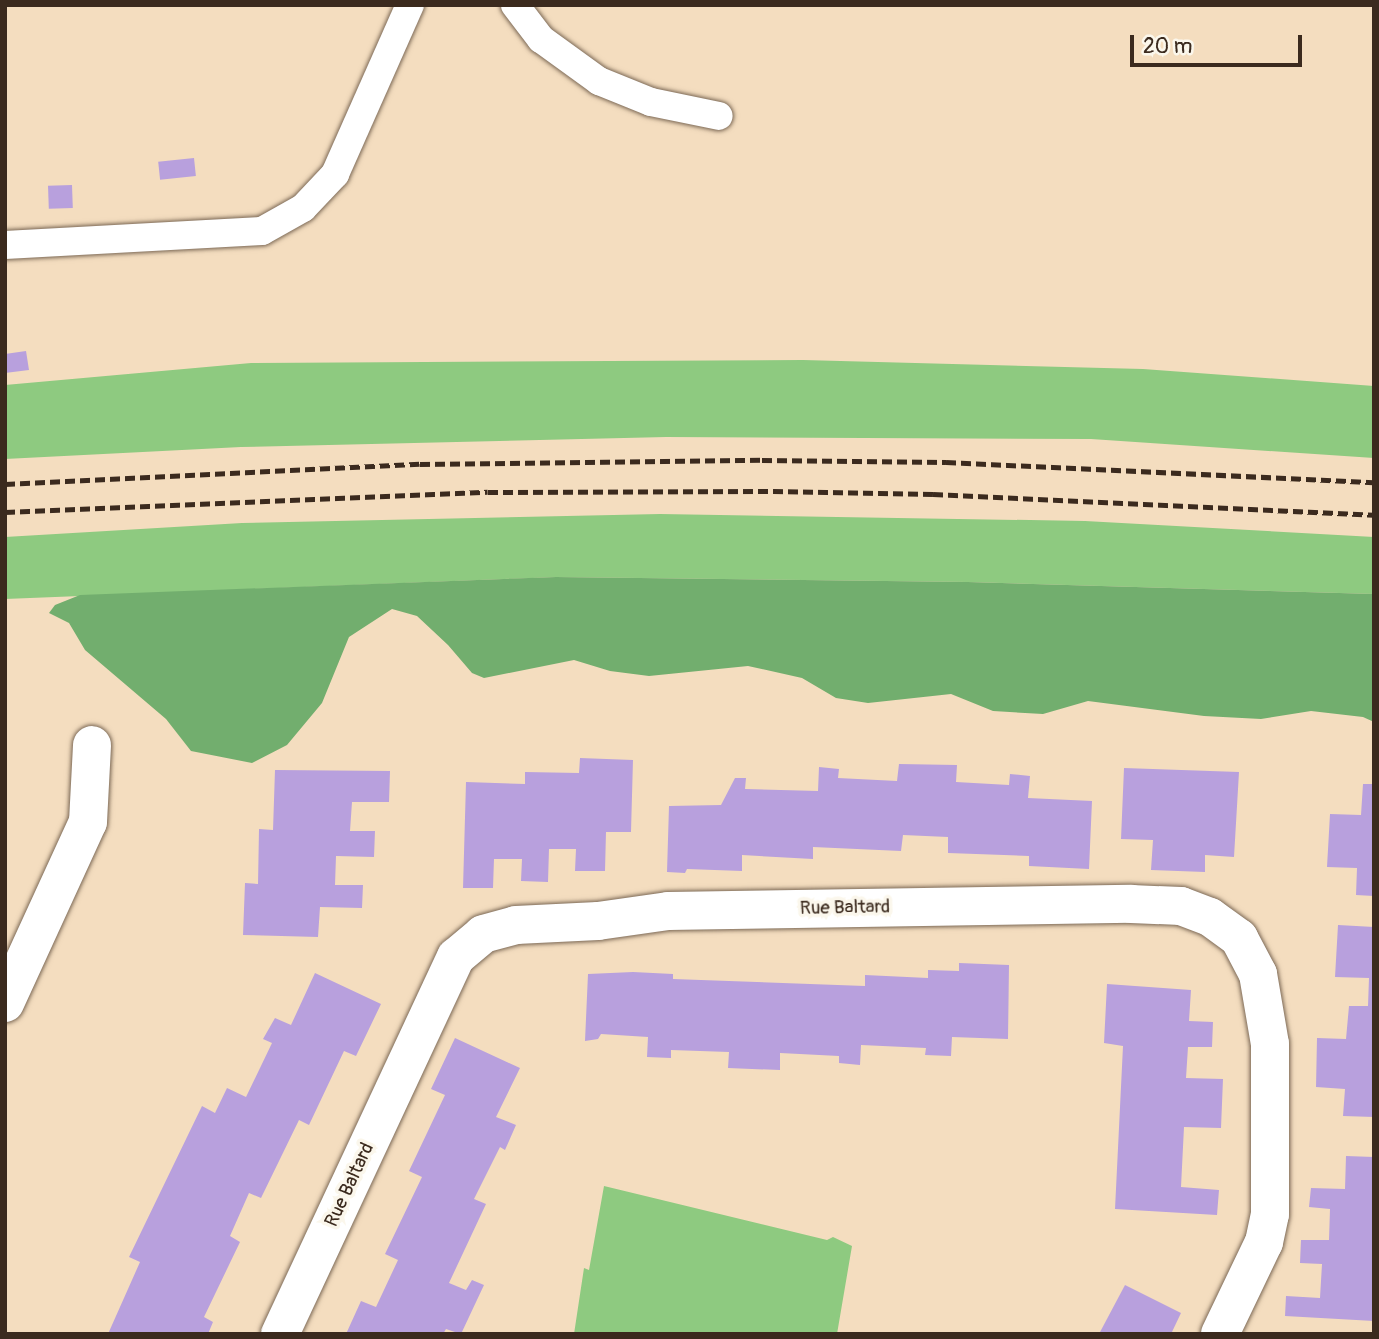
<!DOCTYPE html>
<html>
<head>
<meta charset="utf-8">
<style>
  body { margin:0 }
  #map { position:relative; width:1379px; height:1339px; overflow:hidden; background:#f4ddbf; font-family:Pangolin,sans-serif }
  div>[style] { position:absolute }
  [style*='--x'] { left:calc(var(--x)*1px); top:calc(var(--y)*1px); width:calc(var(--w)*1px); rotate:calc(var(--a)*1deg) }
  .green>* { inset:0; background:#8eca80 }
  .forest>* { inset:0; background:#72ae6e }
  .building>* { inset:0; background:#b8a0dd; transform-origin:0 0 }
  .roads { filter:drop-shadow(0 0 2px #7c6956) drop-shadow(0 0 2px #7c6956) }
  .lane>* { height:28px; margin:-14px; padding:0 14px; transform-origin:14px; border-radius:14px; background:#fff }
  .street>* { height:38px; margin:-19px; padding:0 19px; transform-origin:19px; border-radius:19px; background:#fff }
  .rail>* { height:5px; margin-top:-2.5px; transform-origin:0; background:repeating-linear-gradient(90deg,#3b2a1e 0 10px,transparent 0 15px) }
  span { translate:-50% -50%; white-space:nowrap; text-align:center; line-height:1.15; -webkit-text-stroke:7px #fbf7ec; paint-order:stroke }
  .street-label { font-size:19px; color:#3b2a1e }
  .frame { position:absolute; inset:0; border:7px solid #3b2a1e; pointer-events:none }
  .scale { position:absolute; left:1130px; top:35px; width:172px; height:32px; box-sizing:border-box; border:4px solid #3b2a1e; border-top:0; padding-left:9px; font-size:21px; line-height:24px; white-space:nowrap; color:#3b2a1e; -webkit-text-stroke:5px #fbf7ec; paint-order:stroke }
</style>
</head>
<body>
<div id="map">
  <div class="green">
    <div style="clip-path:polygon(803px 360px,1143px 369px,1374px 386px,1374px 458px,1091px 439px,666px 437px,241px 447px,5px 459px,5px 385px,251px 363px)"></div>
    <div style="clip-path:polygon(660px 514px,1085px 521px,1374px 537px,1374px 594px,968px 582px,556px 577px,5px 599px,5px 537px,242px 523px)"></div>
    <div style="clip-path:polygon(604px 1186px,827px 1240px,833px 1237px,852px 1246px,837px 1334px,574px 1334px,584px 1268px,589px 1270px)"></div>
  </div>
  <div class="forest">
    <div style="clip-path:polygon(556px 577px,968px 582px,1374px 594px,1374px 722px,1363px 717px,1311px 711px,1261px 719px,1204px 716px,1088px 701px,1043px 714px,993px 711px,951px 694px,868px 703px,836px 698px,802px 678px,748px 666px,649px 676px,610px 671px,574px 660px,484px 678px,472px 673px,448px 645px,417px 616px,392px 609px,349px 637px,322px 703px,287px 745px,252px 763px,191px 751px,166px 719px,85px 650px,69px 623px,49px 613px,55px 605px,80px 595px)"></div>
  </div>
  <div class="building">
    <div style="left:194px;top:158px;width:18px;height:36px;rotate:84deg"></div>
    <div style="left:72px;top:185px;width:23px;height:24px;rotate:88deg"></div>
    <div style="clip-path:polygon(26px 351px,29px 370px,5px 373px,5px 354px)"></div>
    <div style="clip-path:polygon(580px 758px,633px 760px,631px 832px,606px 832px,605px 871px,575px 871px,576px 849px,549px 849px,548px 882px,521px 881px,522px 859px,494px 859px,493px 888px,463px 888px,466px 782px,525px 784px,525px 772px,579px 773px)"></div>
    <div style="clip-path:polygon(899px 764px,957px 765px,956px 782px,1009px 785px,1010px 774px,1030px 776px,1028px 798px,1092px 801px,1089px 869px,1029px 866px,1029px 856px,948px 853px,948px 837px,903px 835px,901px 851px,813px 847px,813px 859px,742px 855px,742px 871px,687px 869px,685px 873px,667px 872px,669px 806px,721px 805px,735px 778px,746px 778px,745px 789px,818px 791px,819px 767px,839px 769px,838px 778px,897px 781px)"></div>
    <div style="clip-path:polygon(1124px 768px,1239px 772px,1234px 857px,1205px 855px,1205px 872px,1151px 870px,1153px 840px,1121px 839px)"></div>
    <div style="clip-path:polygon(275px 770px,390px 771px,389px 802px,352px 802px,350px 831px,375px 831px,374px 857px,336px 856px,335px 885px,363px 885px,362px 908px,320px 907px,318px 937px,243px 935px,245px 883px,258px 884px,259px 829px,273px 830px)"></div>
    <div style="clip-path:polygon(1363px 784px,1374px 784px,1374px 896px,1356px 895px,1357px 868px,1327px 867px,1330px 814px,1361px 815px)"></div>
    <div style="clip-path:polygon(1338px 925px,1374px 927px,1374px 1117px,1343px 1116px,1345px 1089px,1316px 1087px,1317px 1038px,1346px 1039px,1349px 1006px,1368px 1006px,1369px 978px,1335px 977px)"></div>
    <div style="clip-path:polygon(959px 963px,1009px 965px,1008px 1039px,952px 1037px,951px 1056px,925px 1055px,926px 1048px,861px 1045px,860px 1065px,839px 1063px,839px 1056px,780px 1053px,780px 1070px,728px 1068px,729px 1052px,671px 1050px,671px 1058px,647px 1057px,648px 1037px,601px 1034px,598px 1039px,585px 1041px,588px 974px,633px 972px,673px 974px,673px 979px,865px 986px,865px 975px,928px 978px,928px 970px,959px 971px)"></div>
    <div style="clip-path:polygon(315px 973px,381px 1004px,356px 1056px,344px 1051px,309px 1125px,299px 1120px,261px 1198px,249px 1193px,230px 1236px,240px 1242px,204px 1317px,213px 1322px,208px 1334px,108px 1334px,140px 1262px,129px 1257px,202px 1106px,215px 1113px,227px 1088px,246px 1097px,272px 1043px,263px 1039px,275px 1018px,291px 1025px)"></div>
    <div style="clip-path:polygon(1107px 984px,1191px 990px,1189px 1021px,1213px 1022px,1212px 1047px,1188px 1047px,1186px 1078px,1223px 1079px,1221px 1128px,1184px 1127px,1181px 1187px,1219px 1190px,1217px 1215px,1115px 1209px,1123px 1046px,1104px 1043px)"></div>
    <div style="clip-path:polygon(455px 1038px,520px 1068px,496px 1117px,516px 1125px,505px 1150px,500px 1147px,474px 1199px,486px 1204px,449px 1283px,466px 1290px,472px 1280px,484px 1285px,461px 1334px,446px 1329px,443px 1334px,346px 1334px,361px 1301px,376px 1307px,398px 1260px,385px 1254px,422px 1177px,409px 1171px,445px 1095px,431px 1089px)"></div>
    <div style="clip-path:polygon(1346px 1156px,1374px 1157px,1374px 1321px,1285px 1316px,1286px 1296px,1320px 1298px,1322px 1264px,1300px 1263px,1301px 1240px,1329px 1240px,1330px 1209px,1309px 1207px,1311px 1188px,1345px 1189px)"></div>
    <div style="clip-path:polygon(1125px 1285px,1181px 1313px,1171px 1334px,1099px 1334px)"></div>
  </div>
  <div class="roads">
    <div class="lane">
      <div style="--x:515;--y:5;--w:43;--a:52.6"></div>
      <div style="--x:541;--y:39;--w:72;--a:35.9"></div>
      <div style="--x:599;--y:81;--w:56;--a:22"></div>
      <div style="--x:651;--y:102;--w:69;--a:11.6"></div>
      <div style="--x:5;--y:245;--w:257;--a:-3.1"></div>
      <div style="--x:262;--y:231;--w:47;--a:-29.3"></div>
      <div style="--x:303;--y:208;--w:47;--a:-46.7"></div>
      <div style="--x:335;--y:174;--w:185;--a:-66.1"></div>
    </div>
    <div class="street">
      <div style="--x:5;--y:1003;--w:199;--a:-65.4"></div>
      <div style="--x:88;--y:822;--w:77;--a:-87"></div>
      <div style="--x:280;--y:1334;--w:416;--a:-65"></div>
      <div style="--x:456;--y:957;--w:35;--a:-40"></div>
      <div style="--x:483;--y:934;--w:34;--a:-15"></div>
      <div style="--x:516;--y:925;--w:82;--a:-2.8"></div>
      <div style="--x:598;--y:921;--w:71;--a:-8.1"></div>
      <div style="--x:668;--y:911;--w:463;--a:-0.9"></div>
      <div style="--x:1131;--y:904;--w:50;--a:2.3"></div>
      <div style="--x:1181;--y:906;--w:31;--a:21"></div>
      <div style="--x:1210;--y:917;--w:36;--a:36"></div>
      <div style="--x:1239;--y:938;--w:41;--a:62.2"></div>
      <div style="--x:1258;--y:974;--w:71;--a:80.3"></div>
      <div style="--x:1270;--y:1044;--w:170;--a:90"></div>
      <div style="--x:1270;--y:1214;--w:29;--a:102"></div>
      <div style="--x:1264;--y:1242;--w:102;--a:115.6"></div>
    </div>
  </div>
  <div class="rail">
    <div style="--x:5;--y:484;--w:415;--a:-2.8"></div>
    <div style="--x:420;--y:464;--w:342;--a:-0.7"></div>
    <div style="--x:762;--y:460;--w:184;--a:0.6"></div>
    <div style="--x:946;--y:462;--w:428;--a:2.7"></div>
    <div style="--x:5;--y:512;--w:483;--a:-2.4"></div>
    <div style="--x:488;--y:492;--w:285;--a:-0.2"></div>
    <div style="--x:773;--y:491;--w:160;--a:1.1"></div>
    <div style="--x:933;--y:494;--w:441;--a:2.7"></div>
  </div>
  <div class="street-label">
    <span style="left:845px;top:908px;rotate:-1deg">Rue Baltard</span>
    <span style="left:350px;top:1185px;rotate:-65deg">Rue Baltard</span>
  </div>
  <div class="frame"></div>
  <div class="scale">20 m</div>
</div>
</body>
</html>
